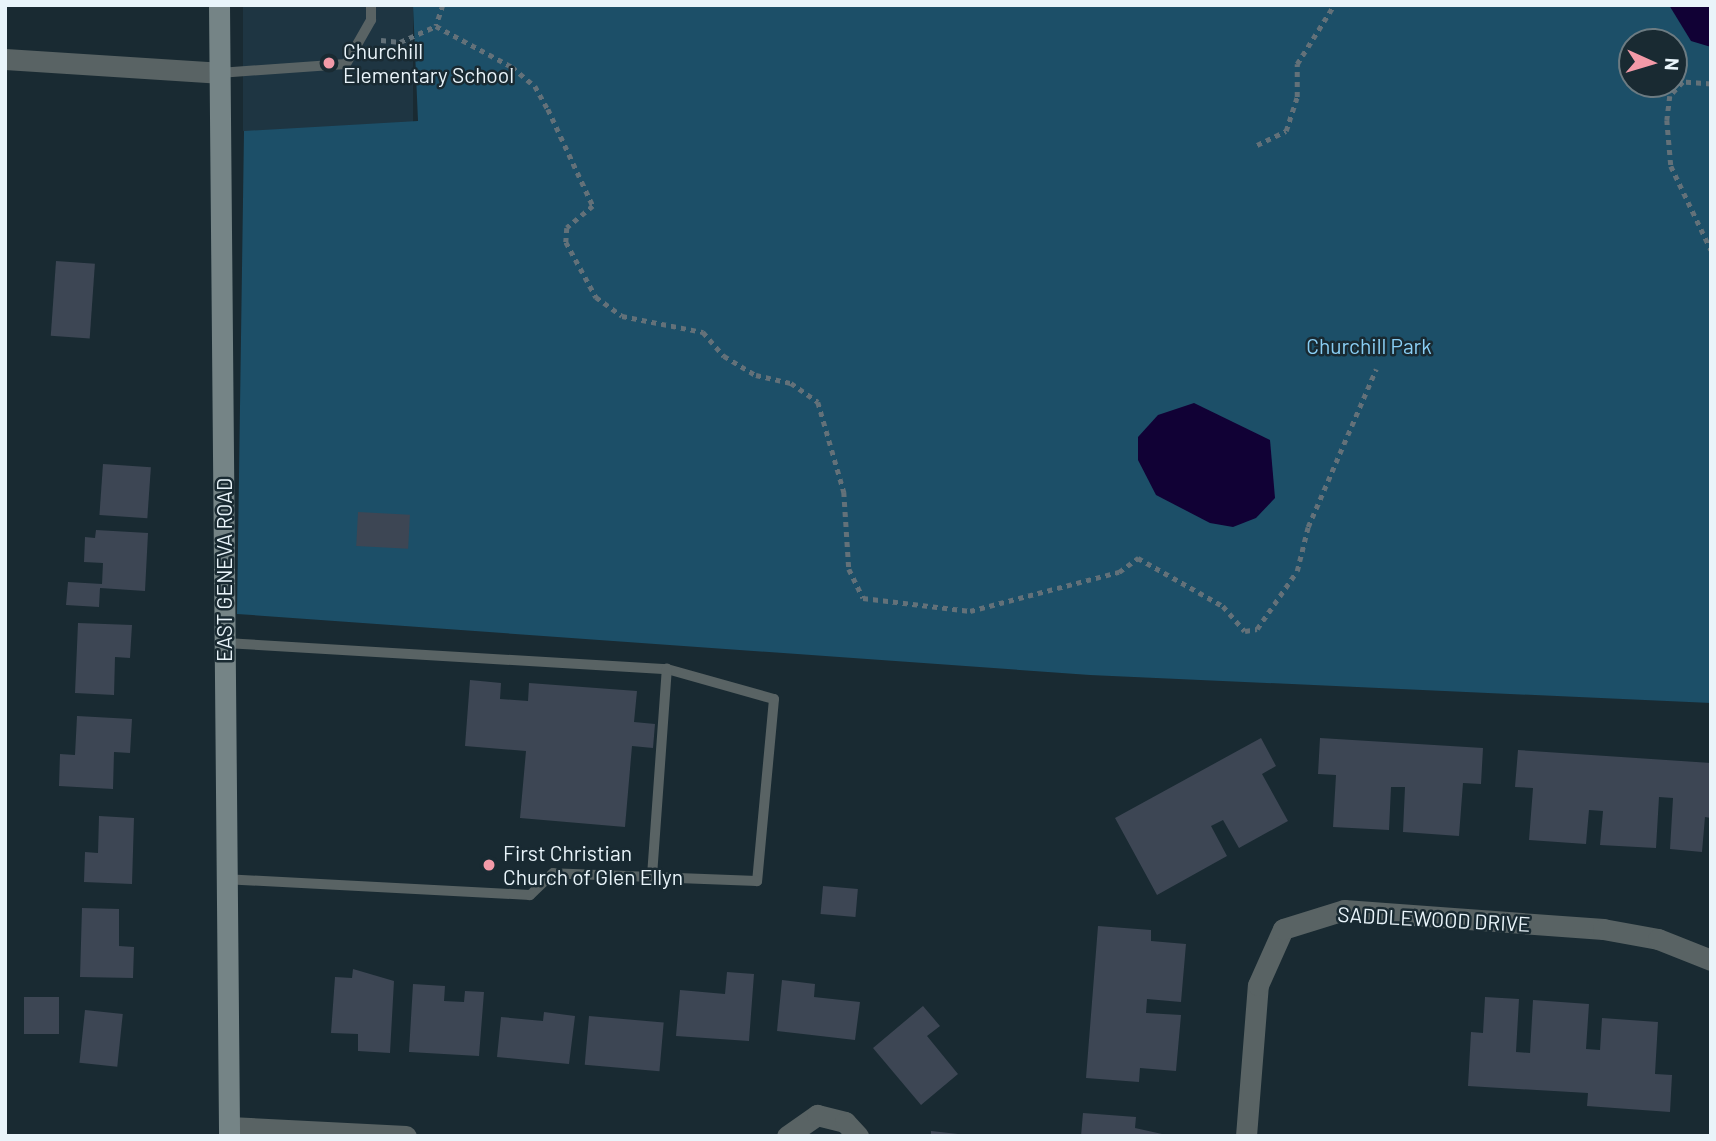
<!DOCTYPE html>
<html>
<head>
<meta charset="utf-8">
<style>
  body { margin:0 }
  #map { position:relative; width:1716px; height:1141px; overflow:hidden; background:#192a32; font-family:Barlow,sans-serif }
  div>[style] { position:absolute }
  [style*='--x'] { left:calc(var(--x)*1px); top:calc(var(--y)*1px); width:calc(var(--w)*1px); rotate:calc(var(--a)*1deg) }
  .built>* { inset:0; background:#1e3542; transform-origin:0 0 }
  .green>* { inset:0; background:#1c4f68 }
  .water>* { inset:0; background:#110135 }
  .building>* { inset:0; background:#3d4654; transform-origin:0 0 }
  .path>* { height:4.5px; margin-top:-2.25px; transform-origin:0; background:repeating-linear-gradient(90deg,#637179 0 5px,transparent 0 10px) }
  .lane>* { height:10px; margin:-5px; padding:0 5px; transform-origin:5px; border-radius:5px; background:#596364 }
  .street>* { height:21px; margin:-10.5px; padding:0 10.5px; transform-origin:10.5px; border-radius:10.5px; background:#596364 }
  .secondary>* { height:21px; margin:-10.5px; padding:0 10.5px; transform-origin:10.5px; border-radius:10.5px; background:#758486 }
  .dots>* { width:19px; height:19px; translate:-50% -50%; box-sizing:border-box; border:4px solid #192a32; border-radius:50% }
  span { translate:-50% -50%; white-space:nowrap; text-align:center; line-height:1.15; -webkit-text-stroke:5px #192a32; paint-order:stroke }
  .poi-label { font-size:21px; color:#e9f4fa }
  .left { translate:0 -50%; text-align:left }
  .park-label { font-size:21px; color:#8acff5 }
  .street-label { font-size:21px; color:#e9f4fa }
  .frame { position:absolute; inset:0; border:7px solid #e9f4fa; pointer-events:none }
  .north { position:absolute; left:1618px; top:28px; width:70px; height:70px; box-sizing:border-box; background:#192a32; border:2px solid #6c7b82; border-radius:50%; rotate:94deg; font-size:19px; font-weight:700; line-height:28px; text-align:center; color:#e9f4fa }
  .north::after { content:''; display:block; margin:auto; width:24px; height:32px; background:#f39aa8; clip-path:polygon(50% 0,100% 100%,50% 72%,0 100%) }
</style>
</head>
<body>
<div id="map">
  <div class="built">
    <div style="left:243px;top:5px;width:170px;height:126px"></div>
  </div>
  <div class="green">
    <div style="clip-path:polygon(evenodd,413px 5px,1711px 5px,1711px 703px,1090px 675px,237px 614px,244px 131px,418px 121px,413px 5px,1632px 42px,1674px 42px,1674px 84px,1632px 84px,1632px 42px)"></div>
  </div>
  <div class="water">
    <div style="clip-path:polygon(1669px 5px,1711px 5px,1711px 47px,1691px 41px)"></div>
    <div style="clip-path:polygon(1194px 403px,1270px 440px,1275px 498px,1256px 518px,1233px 527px,1210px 523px,1156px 495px,1138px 460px,1138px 437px,1158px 415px)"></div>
  </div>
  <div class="building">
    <div style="left:56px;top:261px;width:39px;height:75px;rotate:4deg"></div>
    <div style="left:103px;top:464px;width:48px;height:51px;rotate:4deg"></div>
    <div style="left:358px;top:512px;width:52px;height:34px;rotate:3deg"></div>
    <div style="clip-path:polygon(96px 530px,148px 533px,145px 591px,100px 588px,99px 607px,66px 605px,68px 582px,102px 584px,103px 563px,84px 562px,85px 537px,95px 538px)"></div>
    <div style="clip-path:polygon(78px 623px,132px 625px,130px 658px,115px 657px,114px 695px,75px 693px)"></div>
    <div style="clip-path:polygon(470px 680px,501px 683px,500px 699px,528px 701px,529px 683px,637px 691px,634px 722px,655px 724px,653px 748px,632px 746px,625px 827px,520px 818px,526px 751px,465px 746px)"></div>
    <div style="clip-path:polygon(77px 716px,132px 719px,130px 753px,114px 752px,113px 789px,59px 786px,60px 754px,75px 755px)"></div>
    <div style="clip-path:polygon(1261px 738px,1276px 766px,1262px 774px,1288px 821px,1239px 848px,1223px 820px,1211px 826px,1227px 856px,1157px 895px,1115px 818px)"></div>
    <div style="clip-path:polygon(1320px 738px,1483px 748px,1481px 784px,1463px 783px,1459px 836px,1403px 832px,1405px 787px,1391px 787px,1389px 830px,1333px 827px,1336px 775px,1318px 774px)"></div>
    <div style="clip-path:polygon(1518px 750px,1711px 763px,1711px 818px,1705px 817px,1702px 852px,1670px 849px,1673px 798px,1659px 797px,1656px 848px,1600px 845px,1603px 811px,1589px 810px,1586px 844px,1529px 840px,1533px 788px,1515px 787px)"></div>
    <div style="clip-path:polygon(99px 816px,134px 818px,132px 884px,84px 882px,85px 852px,98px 853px)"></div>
    <div style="left:823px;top:886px;width:35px;height:28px;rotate:5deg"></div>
    <div style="clip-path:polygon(82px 908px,119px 909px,119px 946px,134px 947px,133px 978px,80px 977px)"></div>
    <div style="clip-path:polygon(1098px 926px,1151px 930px,1151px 941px,1186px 944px,1181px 1002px,1147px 999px,1146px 1013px,1181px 1015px,1176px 1071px,1140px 1068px,1139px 1082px,1086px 1078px)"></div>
    <div style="clip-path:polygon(353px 969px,394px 981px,390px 1053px,358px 1051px,358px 1034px,331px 1033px,335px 977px,352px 978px)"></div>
    <div style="clip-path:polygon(727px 972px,754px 974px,749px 1041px,676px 1036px,680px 990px,725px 994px)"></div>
    <div style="clip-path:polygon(782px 980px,815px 984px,814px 997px,860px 1002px,855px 1040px,777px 1031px)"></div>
    <div style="clip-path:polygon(413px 984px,445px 986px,444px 1001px,464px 1002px,465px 991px,484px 992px,479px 1056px,409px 1052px)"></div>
    <div style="left:24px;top:997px;width:35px;height:37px"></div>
    <div style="clip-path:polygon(1485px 997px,1519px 999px,1516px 1052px,1530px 1053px,1533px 1000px,1589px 1004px,1586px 1049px,1600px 1050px,1602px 1018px,1658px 1022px,1655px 1074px,1672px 1075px,1670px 1112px,1587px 1106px,1588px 1093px,1468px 1086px,1471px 1032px,1483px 1033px)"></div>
    <div style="clip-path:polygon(923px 1006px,940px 1026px,927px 1036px,958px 1074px,921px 1105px,873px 1048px)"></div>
    <div style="left:85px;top:1010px;width:38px;height:53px;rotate:6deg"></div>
    <div style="clip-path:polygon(544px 1012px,575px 1016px,569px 1064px,497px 1057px,501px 1017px,543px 1021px)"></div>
    <div style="left:589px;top:1016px;width:75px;height:49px;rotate:5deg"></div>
    <div style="clip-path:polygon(1083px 1113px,1136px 1117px,1135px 1128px,1171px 1136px,1081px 1136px)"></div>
    <div style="clip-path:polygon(931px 1131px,958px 1134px,958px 1136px,931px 1136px)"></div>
  </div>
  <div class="path">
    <div style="--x:443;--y:5;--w:22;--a:108"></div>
    <div style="--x:436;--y:26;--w:86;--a:28.3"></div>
    <div style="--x:512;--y:67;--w:30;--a:40"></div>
    <div style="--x:535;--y:86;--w:26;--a:61"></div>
    <div style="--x:548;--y:109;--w:107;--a:65.1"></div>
    <div style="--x:593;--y:206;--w:34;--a:140"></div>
    <div style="--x:567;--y:228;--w:14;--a:94"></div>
    <div style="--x:566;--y:242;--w:63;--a:61.4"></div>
    <div style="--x:596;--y:297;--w:32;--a:36"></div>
    <div style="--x:622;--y:316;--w:83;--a:11.2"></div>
    <div style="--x:703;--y:332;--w:32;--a:49"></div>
    <div style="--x:724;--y:356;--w:37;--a:31"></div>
    <div style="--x:756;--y:375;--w:36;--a:13"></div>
    <div style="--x:791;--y:383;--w:33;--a:35"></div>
    <div style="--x:818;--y:402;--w:94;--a:73.9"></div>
    <div style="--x:844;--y:492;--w:77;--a:86.3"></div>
    <div style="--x:849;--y:569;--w:32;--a:64"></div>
    <div style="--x:863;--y:598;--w:108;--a:6.9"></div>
    <div style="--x:970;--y:611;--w:154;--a:-14.7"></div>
    <div style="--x:1119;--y:572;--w:24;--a:-36"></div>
    <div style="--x:1138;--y:558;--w:98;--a:29.5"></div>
    <div style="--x:1223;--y:606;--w:33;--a:49"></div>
    <div style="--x:1245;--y:631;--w:12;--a:-9"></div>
    <div style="--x:1257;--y:629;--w:70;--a:-55.4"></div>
    <div style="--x:1297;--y:571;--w:45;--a:-76"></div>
    <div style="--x:1308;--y:527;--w:172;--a:-66.7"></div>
    <div style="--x:381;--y:40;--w:19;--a:6"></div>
    <div style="--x:400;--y:42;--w:39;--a:-24"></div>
    <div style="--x:1711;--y:84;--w:28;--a:-176"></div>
    <div style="--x:1683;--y:82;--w:19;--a:133"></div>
    <div style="--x:1670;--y:96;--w:24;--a:97"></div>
    <div style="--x:1667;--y:120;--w:46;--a:85"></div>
    <div style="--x:1671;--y:166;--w:93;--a:64.5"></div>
    <div style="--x:1257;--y:145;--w:32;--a:-26"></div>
    <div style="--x:1286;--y:131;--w:36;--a:-72"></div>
    <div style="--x:1297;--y:97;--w:33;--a:-90"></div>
    <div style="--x:1297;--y:64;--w:70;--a:-57.9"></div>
  </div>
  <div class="lane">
    <div style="--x:219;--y:73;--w:127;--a:-4.1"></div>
    <div style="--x:346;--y:64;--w:51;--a:-60.4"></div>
    <div style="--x:371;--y:20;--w:15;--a:-90"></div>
    <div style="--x:225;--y:643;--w:443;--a:3.4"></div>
    <div style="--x:667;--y:669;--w:111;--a:15.7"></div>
    <div style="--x:774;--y:699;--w:183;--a:95.3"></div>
    <div style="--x:757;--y:881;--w:204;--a:-177.8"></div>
    <div style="--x:553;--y:873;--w:32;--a:136"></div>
    <div style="--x:530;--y:895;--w:303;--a:-177"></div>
    <div style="--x:652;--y:876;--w:208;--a:-85.9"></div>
  </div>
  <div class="street">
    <div style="--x:5;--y:59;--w:214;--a:3.7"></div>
    <div style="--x:229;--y:1127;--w:177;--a:2.9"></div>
    <div style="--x:787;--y:1136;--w:37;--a:-35"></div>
    <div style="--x:817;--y:1115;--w:29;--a:14"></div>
    <div style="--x:845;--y:1122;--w:19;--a:47"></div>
    <div style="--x:1246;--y:1136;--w:151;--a:-85.5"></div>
    <div style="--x:1258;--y:985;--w:61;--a:-65.9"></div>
    <div style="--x:1283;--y:929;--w:64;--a:-17.3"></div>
    <div style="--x:1344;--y:910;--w:260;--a:4.2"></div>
    <div style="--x:1603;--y:929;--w:56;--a:10.3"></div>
    <div style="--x:1658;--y:939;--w:57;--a:21.6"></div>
  </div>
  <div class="secondary">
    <div style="--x:219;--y:5;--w:1131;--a:89.49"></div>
  </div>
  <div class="dots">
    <div style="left:329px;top:63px;background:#f39aa8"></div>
    <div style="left:489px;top:865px;background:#f39aa8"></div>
  </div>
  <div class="poi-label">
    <span class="left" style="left:343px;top:63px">Churchill<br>Elementary School</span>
    <span class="left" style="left:503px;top:865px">First Christian<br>Church of Glen Ellyn</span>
  </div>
  <div class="park-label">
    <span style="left:1369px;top:346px">Churchill Park</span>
  </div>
  <div class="street-label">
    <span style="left:224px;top:570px;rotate:-90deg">EAST GENEVA ROAD</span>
    <span style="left:1434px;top:919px;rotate:3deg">SADDLEWOOD DRIVE</span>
  </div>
  <div class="frame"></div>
  <div class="north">N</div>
</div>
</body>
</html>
